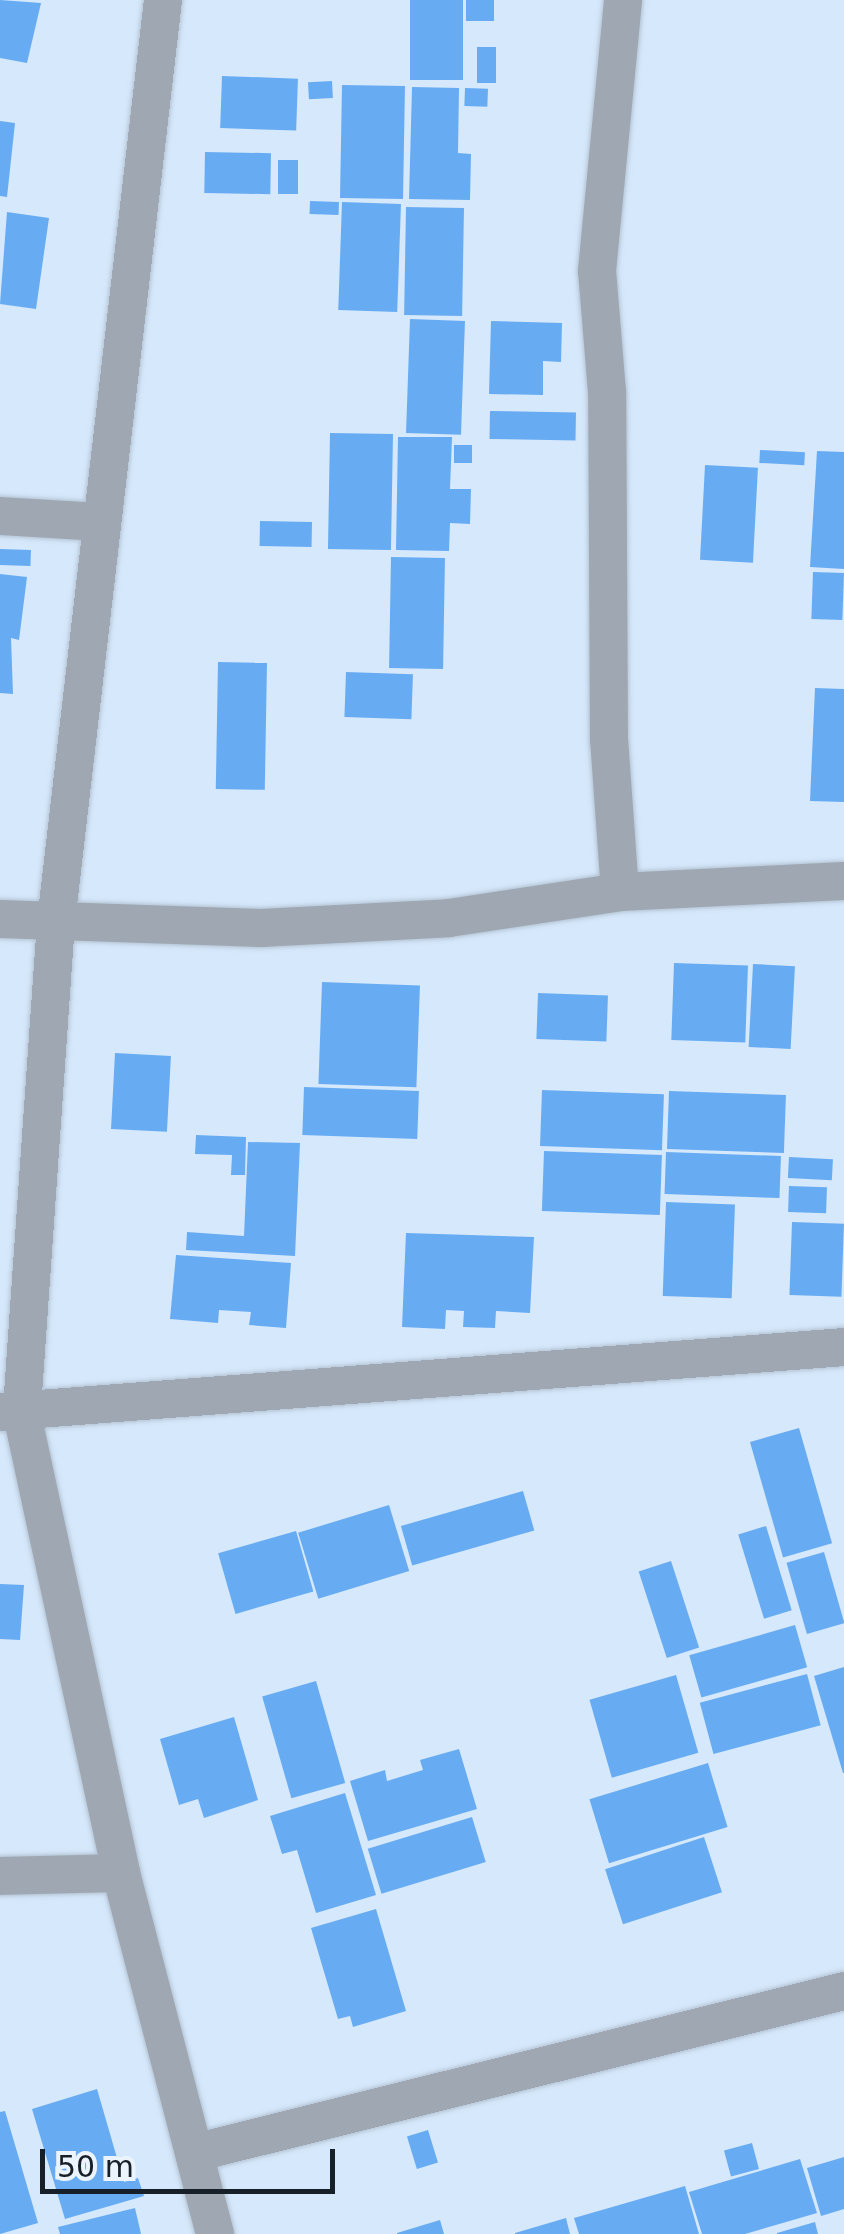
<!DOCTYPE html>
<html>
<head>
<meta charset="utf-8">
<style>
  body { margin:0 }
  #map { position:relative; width:844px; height:2234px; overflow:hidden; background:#d6e8fb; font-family:"DejaVu Sans",sans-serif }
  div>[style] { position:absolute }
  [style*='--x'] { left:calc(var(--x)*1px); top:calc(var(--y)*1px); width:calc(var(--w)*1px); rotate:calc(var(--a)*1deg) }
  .building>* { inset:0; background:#67acf2; transform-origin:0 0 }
  .roads { filter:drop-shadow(0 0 2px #b4c4d5) drop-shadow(0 0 2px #b4c4d5) }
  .minor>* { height:38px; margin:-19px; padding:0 19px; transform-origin:19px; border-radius:19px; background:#9fa8b2 }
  span { translate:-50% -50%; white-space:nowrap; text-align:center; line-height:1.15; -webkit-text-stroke:10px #ebf4fd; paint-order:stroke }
  .scale { position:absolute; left:40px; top:2149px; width:295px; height:45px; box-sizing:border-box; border:5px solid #171f28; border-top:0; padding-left:12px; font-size:30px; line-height:35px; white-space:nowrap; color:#171f28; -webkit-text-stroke:8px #ebf4fd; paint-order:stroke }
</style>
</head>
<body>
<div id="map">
  <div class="building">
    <div style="clip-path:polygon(0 0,41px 3px,27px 63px,0 58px)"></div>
    <div style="left:410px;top:0;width:53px;height:80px"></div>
    <div style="left:466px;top:0;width:28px;height:21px"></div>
    <div style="left:477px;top:47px;width:19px;height:36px"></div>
    <div style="left:222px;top:76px;width:76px;height:52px;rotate:2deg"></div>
    <div style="left:332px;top:81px;width:17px;height:24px;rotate:87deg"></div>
    <div style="left:342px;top:85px;width:63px;height:113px;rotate:1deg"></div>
    <div style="clip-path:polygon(412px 87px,459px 88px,458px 153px,471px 154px,470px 200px,409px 199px)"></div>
    <div style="left:465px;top:88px;width:23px;height:18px;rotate:2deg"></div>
    <div style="clip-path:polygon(0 121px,15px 123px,7px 197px,0 196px)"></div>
    <div style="left:205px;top:152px;width:66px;height:41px;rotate:1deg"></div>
    <div style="left:278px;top:160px;width:20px;height:34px"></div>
    <div style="left:310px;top:201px;width:29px;height:13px;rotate:2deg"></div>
    <div style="left:342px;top:202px;width:59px;height:108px;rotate:2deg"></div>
    <div style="left:406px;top:207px;width:58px;height:108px;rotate:1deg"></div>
    <div style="clip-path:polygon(7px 212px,49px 218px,36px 309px,0 304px)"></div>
    <div style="left:410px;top:319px;width:55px;height:114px;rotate:2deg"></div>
    <div style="clip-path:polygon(491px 321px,562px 323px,561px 362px,543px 361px,543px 395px,489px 394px)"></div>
    <div style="left:490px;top:411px;width:86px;height:28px;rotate:1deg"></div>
    <div style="left:330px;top:433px;width:63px;height:116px;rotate:1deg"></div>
    <div style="clip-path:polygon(398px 437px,452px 437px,450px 489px,471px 489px,470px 524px,450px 523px,449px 551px,396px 550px)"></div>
    <div style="left:454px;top:445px;width:18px;height:18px"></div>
    <div style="left:760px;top:450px;width:45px;height:13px;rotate:3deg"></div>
    <div style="clip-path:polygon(817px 451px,844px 452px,844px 569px,810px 567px)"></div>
    <div style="left:705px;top:465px;width:53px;height:95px;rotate:3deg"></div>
    <div style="left:260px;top:521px;width:52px;height:25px;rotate:1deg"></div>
    <div style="left:0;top:549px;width:31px;height:16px;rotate:2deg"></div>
    <div style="left:391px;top:557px;width:54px;height:111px;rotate:1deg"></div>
    <div style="left:813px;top:572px;width:31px;height:47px;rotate:2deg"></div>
    <div style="clip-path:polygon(0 574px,27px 577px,19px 640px,11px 638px,13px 694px,0 693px)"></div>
    <div style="left:218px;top:662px;width:49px;height:127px;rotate:1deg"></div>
    <div style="left:346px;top:672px;width:67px;height:45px;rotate:2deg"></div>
    <div style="clip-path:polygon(815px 688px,844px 689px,844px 802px,810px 801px)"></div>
    <div style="left:674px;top:963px;width:74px;height:77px;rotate:2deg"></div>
    <div style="left:753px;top:964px;width:42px;height:83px;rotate:3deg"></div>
    <div style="left:322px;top:982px;width:98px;height:102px;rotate:2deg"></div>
    <div style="left:538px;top:993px;width:70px;height:46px;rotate:2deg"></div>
    <div style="left:115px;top:1053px;width:56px;height:76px;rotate:3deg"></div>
    <div style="left:304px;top:1087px;width:115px;height:48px;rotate:2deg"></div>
    <div style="left:542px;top:1090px;width:122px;height:56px;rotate:2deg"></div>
    <div style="left:669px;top:1091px;width:117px;height:58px;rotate:2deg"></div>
    <div style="clip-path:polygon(196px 1135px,246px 1137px,245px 1175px,231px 1175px,232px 1155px,195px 1154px)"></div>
    <div style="clip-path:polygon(248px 1142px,300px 1143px,295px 1256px,186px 1250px,187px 1232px,244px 1236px)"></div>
    <div style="left:544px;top:1151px;width:118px;height:60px;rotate:2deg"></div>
    <div style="left:666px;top:1152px;width:115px;height:42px;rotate:2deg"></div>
    <div style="left:789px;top:1157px;width:44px;height:21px;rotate:3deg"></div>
    <div style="left:789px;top:1186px;width:38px;height:26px;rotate:2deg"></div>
    <div style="left:666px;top:1202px;width:69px;height:94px;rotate:2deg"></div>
    <div style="left:792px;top:1222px;width:52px;height:73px;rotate:2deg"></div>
    <div style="clip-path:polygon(406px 1233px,534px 1237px,530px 1313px,496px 1311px,495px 1328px,463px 1327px,464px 1311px,446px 1310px,445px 1329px,402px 1327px)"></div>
    <div style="clip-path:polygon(176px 1255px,291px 1263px,286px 1328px,249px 1325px,251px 1312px,219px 1310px,218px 1323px,170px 1319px)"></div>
    <div style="left:799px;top:1428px;width:120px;height:51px;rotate:74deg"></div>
    <div style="left:523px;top:1491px;width:41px;height:127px;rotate:74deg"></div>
    <div style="left:389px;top:1505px;width:69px;height:95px;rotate:73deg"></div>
    <div style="left:766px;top:1526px;width:88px;height:29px;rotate:73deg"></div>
    <div style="left:296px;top:1531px;width:63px;height:81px;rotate:74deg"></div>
    <div style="left:824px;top:1552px;width:74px;height:39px;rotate:74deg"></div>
    <div style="left:671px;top:1561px;width:91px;height:34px;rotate:72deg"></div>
    <div style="clip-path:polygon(0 1584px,24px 1585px,20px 1640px,0 1639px)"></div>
    <div style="left:795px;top:1625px;width:44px;height:110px;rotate:74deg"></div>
    <div style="clip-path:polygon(844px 1667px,844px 1773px,843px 1773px,814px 1676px)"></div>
    <div style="left:807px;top:1674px;width:53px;height:111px;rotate:75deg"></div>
    <div style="left:676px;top:1675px;width:81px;height:90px;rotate:74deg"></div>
    <div style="left:316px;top:1681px;width:106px;height:56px;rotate:74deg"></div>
    <div style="clip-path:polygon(234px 1717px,258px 1800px,204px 1818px,198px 1799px,179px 1805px,160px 1739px)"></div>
    <div style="clip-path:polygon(459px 1749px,477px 1809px,368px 1841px,350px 1781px,385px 1770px,387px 1781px,423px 1770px,420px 1760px)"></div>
    <div style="left:708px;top:1763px;width:67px;height:124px;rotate:73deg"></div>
    <div style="clip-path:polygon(345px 1793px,376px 1895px,316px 1913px,297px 1850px,282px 1854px,270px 1816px)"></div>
    <div style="left:472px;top:1817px;width:47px;height:109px;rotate:73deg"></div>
    <div style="left:704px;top:1837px;width:58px;height:104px;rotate:72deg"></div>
    <div style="clip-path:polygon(376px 1909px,406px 2011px,353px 2027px,350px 2016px,338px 2019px,311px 1928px)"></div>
    <div style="clip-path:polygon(97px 2089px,124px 2182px,138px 2178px,144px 2196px,65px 2219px,32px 2109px)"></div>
    <div style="clip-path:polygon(5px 2111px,38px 2223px,0 2234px,0 2112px)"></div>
    <div style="left:428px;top:2130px;width:34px;height:22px;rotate:73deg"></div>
    <div style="left:752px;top:2143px;width:27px;height:29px;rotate:75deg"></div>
    <div style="clip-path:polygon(844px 2157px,844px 2209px,821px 2216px,807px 2168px)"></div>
    <div style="clip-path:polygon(800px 2159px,817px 2213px,745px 2234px,702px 2234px,689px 2192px)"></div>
    <div style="clip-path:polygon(685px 2186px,699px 2234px,579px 2234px,574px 2218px)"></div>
    <div style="clip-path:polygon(135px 2208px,141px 2234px,60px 2234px,58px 2227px)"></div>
    <div style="clip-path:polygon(566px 2218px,570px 2234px,515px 2234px,515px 2233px)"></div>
    <div style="clip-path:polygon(440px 2220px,444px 2234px,397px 2234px,397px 2233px)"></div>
    <div style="clip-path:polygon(815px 2222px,818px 2234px,777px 2234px,777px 2233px)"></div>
  </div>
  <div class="roads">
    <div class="minor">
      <div style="--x:163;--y:0;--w:928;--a:96.62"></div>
      <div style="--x:56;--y:922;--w:493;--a:94"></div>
      <div style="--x:22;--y:1414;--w:470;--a:77.8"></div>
      <div style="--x:121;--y:1873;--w:373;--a:75.4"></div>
      <div style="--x:0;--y:516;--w:102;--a:3.4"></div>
      <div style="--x:620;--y:892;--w:152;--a:-94.1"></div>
      <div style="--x:609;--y:740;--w:348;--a:-90.3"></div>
      <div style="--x:607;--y:392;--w:121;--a:-94.7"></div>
      <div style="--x:597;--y:271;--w:272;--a:-84.5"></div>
      <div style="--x:0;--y:919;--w:261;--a:2"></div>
      <div style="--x:261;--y:928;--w:188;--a:-3"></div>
      <div style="--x:449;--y:918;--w:173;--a:-8.6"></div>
      <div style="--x:620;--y:892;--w:224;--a:-2.8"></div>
      <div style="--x:0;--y:1412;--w:846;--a:-4.4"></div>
      <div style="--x:0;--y:1876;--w:121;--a:-1.4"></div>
      <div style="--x:194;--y:2153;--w:670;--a:-13.99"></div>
    </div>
  </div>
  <div class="scale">50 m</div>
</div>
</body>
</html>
